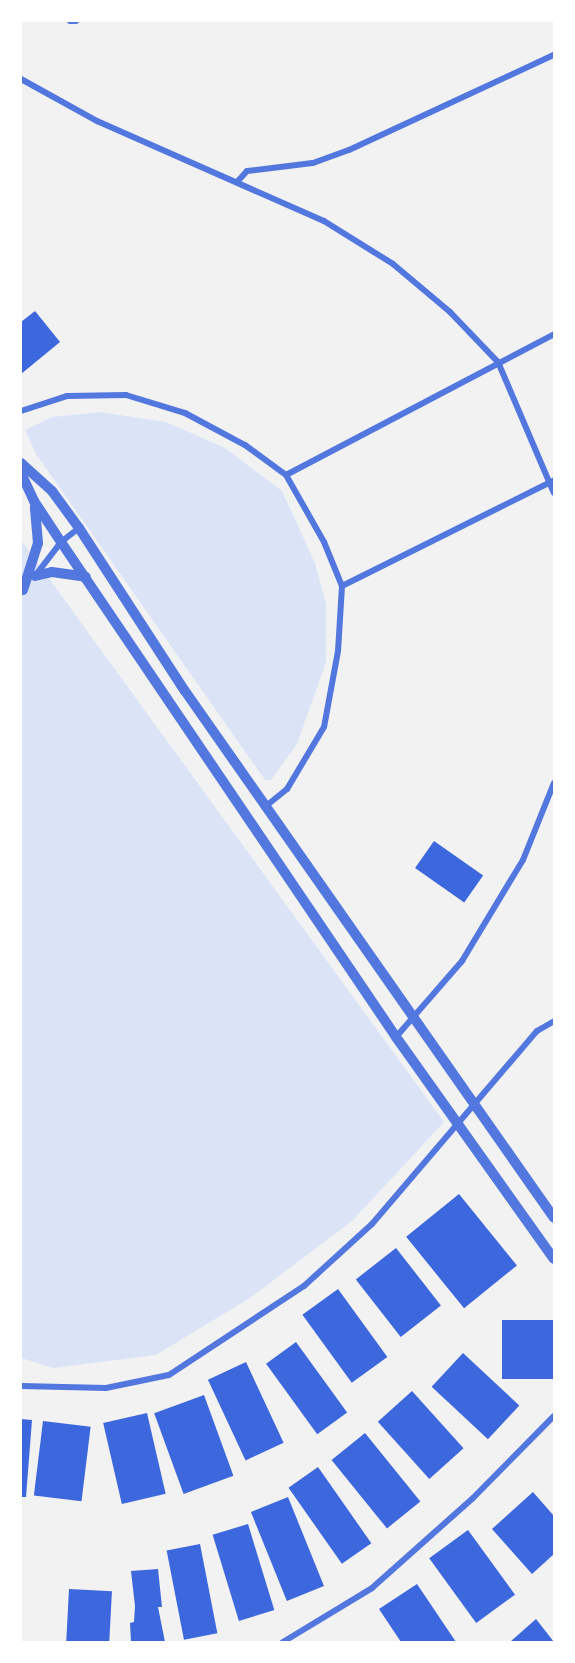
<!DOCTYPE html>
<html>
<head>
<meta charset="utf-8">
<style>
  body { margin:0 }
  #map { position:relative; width:575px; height:1663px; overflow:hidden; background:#f2f2f2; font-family:Roboto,sans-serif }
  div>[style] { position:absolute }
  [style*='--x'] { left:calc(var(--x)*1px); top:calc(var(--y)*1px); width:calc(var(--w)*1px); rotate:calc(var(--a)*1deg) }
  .green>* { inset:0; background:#dbe4f7 }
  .building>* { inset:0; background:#3d67dc; transform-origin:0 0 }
  .minor>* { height:6px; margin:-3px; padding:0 3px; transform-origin:3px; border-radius:3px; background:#5277de }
  .tertiary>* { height:10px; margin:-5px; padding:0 5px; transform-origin:5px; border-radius:5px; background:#5277de }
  span { translate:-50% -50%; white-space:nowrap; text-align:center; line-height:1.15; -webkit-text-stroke:4.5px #fff; paint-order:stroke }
  .frame { position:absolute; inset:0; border:22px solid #fff; pointer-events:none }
</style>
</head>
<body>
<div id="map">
  <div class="green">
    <div style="clip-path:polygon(100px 412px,166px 422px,225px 448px,282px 491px,315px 563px,326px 604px,326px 662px,297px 744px,271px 780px,265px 780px,36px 454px,25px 430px,52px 417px)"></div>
    <div style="clip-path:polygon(21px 540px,444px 1122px,352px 1221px,250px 1298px,156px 1355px,53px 1368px,21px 1358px)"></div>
  </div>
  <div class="building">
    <div style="clip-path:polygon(35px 311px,60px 342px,21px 374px,21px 322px)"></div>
    <div style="left:434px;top:841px;width:60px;height:33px;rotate:35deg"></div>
    <div style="left:459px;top:1194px;width:92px;height:68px;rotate:51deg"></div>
    <div style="left:396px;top:1248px;width:73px;height:51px;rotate:52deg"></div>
    <div style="left:338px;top:1289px;width:84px;height:44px;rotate:54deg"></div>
    <div style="left:502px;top:1320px;width:52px;height:59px"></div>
    <div style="left:296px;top:1342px;width:87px;height:37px;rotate:54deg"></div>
    <div style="left:463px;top:1353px;width:77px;height:46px;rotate:43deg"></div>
    <div style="left:246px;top:1362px;width:89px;height:42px;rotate:65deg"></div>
    <div style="left:412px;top:1391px;width:77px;height:46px;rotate:48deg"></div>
    <div style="left:204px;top:1395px;width:86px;height:53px;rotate:70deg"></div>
    <div style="left:147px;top:1413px;width:83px;height:45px;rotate:77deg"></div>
    <div style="clip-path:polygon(21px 1419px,32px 1420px,26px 1497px,21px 1497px)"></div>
    <div style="left:43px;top:1421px;width:48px;height:75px;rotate:7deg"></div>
    <div style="left:365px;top:1433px;width:88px;height:43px;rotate:51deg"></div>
    <div style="left:318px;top:1467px;width:93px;height:36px;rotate:55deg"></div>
    <div style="clip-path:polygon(533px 1492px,554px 1516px,554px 1554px,532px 1574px,492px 1529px)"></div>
    <div style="left:288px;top:1497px;width:96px;height:40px;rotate:68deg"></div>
    <div style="left:248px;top:1524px;width:90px;height:37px;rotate:73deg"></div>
    <div style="left:468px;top:1530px;width:80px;height:48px;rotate:54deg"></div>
    <div style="left:200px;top:1544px;width:91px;height:34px;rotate:79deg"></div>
    <div style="clip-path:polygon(158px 1569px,162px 1607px,158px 1607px,165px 1642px,131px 1642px,130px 1623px,134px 1622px,135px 1606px,131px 1571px)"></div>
    <div style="clip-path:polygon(417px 1584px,456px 1642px,401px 1642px,379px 1609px)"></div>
    <div style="left:69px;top:1589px;width:43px;height:53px;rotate:3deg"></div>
    <div style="clip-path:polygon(536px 1619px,554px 1642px,510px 1642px)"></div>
  </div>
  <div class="minor">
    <div style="--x:70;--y:21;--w:6;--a:0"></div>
    <div style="--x:21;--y:79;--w:87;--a:28.9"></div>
    <div style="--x:97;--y:121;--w:248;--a:23.8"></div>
    <div style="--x:324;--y:221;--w:81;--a:31.9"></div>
    <div style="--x:393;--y:264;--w:75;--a:40.1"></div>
    <div style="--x:450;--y:312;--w:69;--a:46.2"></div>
    <div style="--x:498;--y:362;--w:142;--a:66.9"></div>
    <div style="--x:238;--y:181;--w:13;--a:-48"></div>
    <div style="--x:247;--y:171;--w:66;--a:-6.9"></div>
    <div style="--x:313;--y:163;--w:38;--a:-20"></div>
    <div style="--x:349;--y:150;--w:226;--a:-24.9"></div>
    <div style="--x:21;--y:411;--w:48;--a:-18.1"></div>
    <div style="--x:67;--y:396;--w:59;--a:-1"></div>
    <div style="--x:126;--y:395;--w:62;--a:17"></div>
    <div style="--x:185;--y:413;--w:68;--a:28.1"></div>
    <div style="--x:245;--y:445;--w:51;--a:36.2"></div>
    <div style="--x:286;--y:475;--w:77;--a:60.4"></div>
    <div style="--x:324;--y:542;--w:48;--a:67.8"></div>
    <div style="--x:342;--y:586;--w:65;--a:93.5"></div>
    <div style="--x:338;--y:651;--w:77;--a:100.4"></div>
    <div style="--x:324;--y:727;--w:72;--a:120.8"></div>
    <div style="--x:287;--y:789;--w:27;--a:141"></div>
    <div style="--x:286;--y:475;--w:303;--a:-27.7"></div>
    <div style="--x:35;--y:576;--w:43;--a:-52.6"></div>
    <div style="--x:61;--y:542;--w:23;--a:-38"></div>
    <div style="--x:342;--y:586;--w:236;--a:-26.5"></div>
    <div style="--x:396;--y:1037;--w:101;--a:-49"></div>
    <div style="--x:462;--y:961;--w:118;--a:-58.9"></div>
    <div style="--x:523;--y:860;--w:83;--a:-68.1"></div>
    <div style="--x:21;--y:1386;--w:85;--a:1.3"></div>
    <div style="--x:106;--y:1388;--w:64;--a:-11.7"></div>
    <div style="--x:169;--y:1375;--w:162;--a:-33.4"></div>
    <div style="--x:304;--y:1286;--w:92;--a:-42.4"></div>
    <div style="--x:372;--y:1224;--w:254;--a:-49.5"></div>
    <div style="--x:537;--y:1031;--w:20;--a:-30"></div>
    <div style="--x:283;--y:1642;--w:104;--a:-31.2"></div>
    <div style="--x:372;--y:1588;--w:135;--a:-41.7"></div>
    <div style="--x:473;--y:1498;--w:115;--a:-45.4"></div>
  </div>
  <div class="tertiary">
    <div style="--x:21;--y:463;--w:42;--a:42.1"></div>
    <div style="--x:52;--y:491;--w:46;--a:53.9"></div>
    <div style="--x:79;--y:528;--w:194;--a:57"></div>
    <div style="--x:185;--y:691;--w:643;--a:55"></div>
    <div style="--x:21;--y:473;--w:31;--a:65"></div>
    <div style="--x:34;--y:501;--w:49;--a:56.6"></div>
    <div style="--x:61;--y:542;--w:598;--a:55.91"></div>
    <div style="--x:396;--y:1037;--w:272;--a:54.6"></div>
    <div style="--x:35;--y:576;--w:17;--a:-13"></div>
    <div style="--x:52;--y:572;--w:34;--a:8"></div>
    <div style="--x:23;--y:590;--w:49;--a:-72.3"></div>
    <div style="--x:38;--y:543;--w:36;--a:-95"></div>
  </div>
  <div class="frame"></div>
</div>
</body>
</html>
